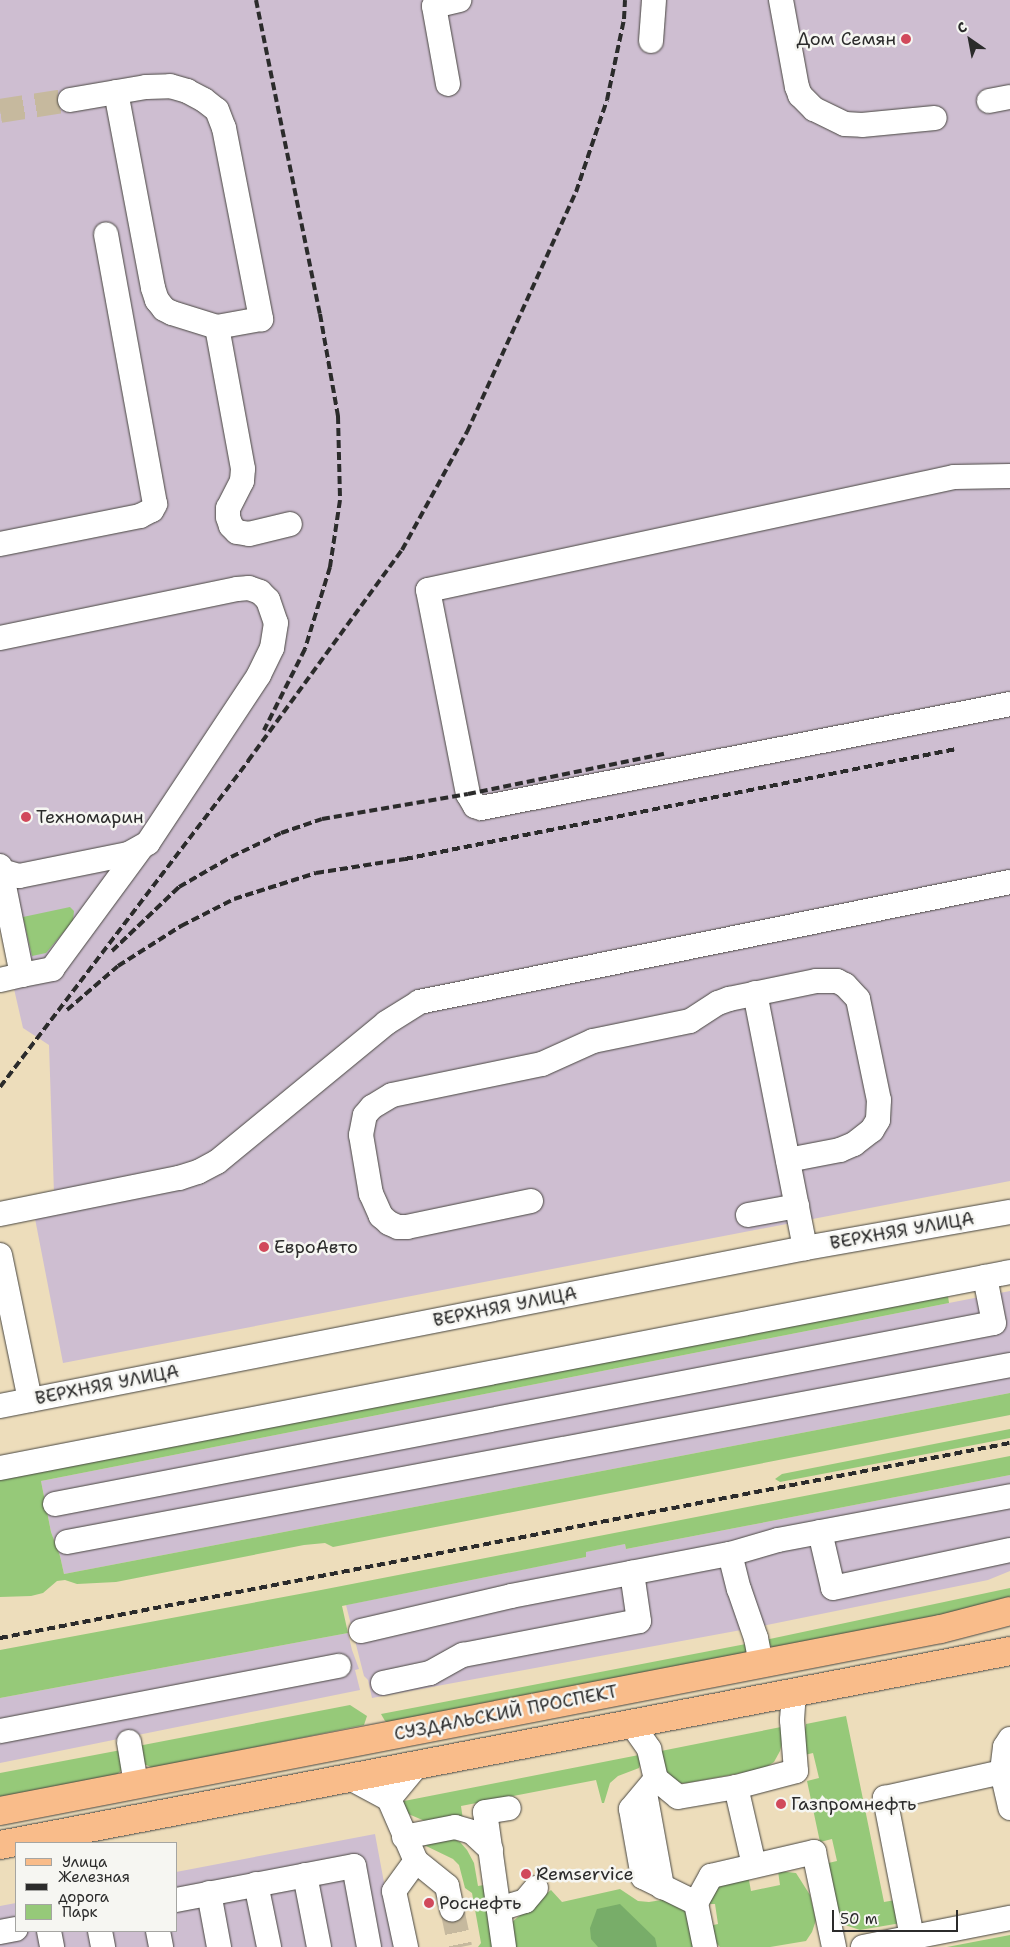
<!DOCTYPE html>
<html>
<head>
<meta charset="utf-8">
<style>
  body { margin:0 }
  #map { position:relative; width:1010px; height:1947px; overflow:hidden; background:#edddbb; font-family:"Shantell Sans",sans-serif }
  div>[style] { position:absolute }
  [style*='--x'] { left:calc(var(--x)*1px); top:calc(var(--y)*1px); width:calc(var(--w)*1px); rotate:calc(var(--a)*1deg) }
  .industrial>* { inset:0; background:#cebed1 }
  .green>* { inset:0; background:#96c979 }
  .forest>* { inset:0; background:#78ad69 }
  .minor-tunnel>* { height:24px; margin-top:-12px; transform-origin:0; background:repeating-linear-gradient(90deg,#c6b99e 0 24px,transparent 0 36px) }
  .roads { filter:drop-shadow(0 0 1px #484641) drop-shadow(0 0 1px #484641) }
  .minor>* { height:24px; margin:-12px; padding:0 12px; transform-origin:12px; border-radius:12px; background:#fff }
  .major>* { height:28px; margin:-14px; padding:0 14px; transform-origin:14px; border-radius:14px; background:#f9bc8a }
  .rail>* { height:4px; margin-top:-2px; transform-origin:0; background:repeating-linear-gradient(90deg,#2b2b2b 0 8px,transparent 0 12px) }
  .dots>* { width:14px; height:14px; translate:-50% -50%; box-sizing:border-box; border:2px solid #f6f6f2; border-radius:50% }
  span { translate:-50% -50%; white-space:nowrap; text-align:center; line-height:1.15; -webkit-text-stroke:5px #f6f6f2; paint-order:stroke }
  .poi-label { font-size:18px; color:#2b2b2b }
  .right { translate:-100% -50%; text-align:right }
  .left { translate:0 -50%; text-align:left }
  .street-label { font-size:18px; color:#2b2b2b }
  .legend { position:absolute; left:15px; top:1842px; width:162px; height:90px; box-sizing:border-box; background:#f6f6f2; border:1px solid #a5a5a2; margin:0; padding:6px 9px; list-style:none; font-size:15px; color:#2b2b2b }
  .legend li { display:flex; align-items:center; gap:10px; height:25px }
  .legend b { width:25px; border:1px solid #a5a5a2 }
  .north { position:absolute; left:945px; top:15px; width:50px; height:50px; -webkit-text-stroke:4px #f6f6f2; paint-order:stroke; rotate:327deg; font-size:14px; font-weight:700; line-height:20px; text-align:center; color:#2b2b2b }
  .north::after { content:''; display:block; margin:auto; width:18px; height:22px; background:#2b2b2b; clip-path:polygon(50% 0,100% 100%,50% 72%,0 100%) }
  .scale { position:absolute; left:832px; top:1910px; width:126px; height:22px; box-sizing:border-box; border:2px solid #2b2b2b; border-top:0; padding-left:6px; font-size:15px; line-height:18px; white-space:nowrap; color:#2b2b2b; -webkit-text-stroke:4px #f6f6f2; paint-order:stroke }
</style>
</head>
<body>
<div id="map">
  <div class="industrial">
    <div style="clip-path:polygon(0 0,1010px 0,1010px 1181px,63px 1363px,31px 1198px,54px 1194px,49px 1045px,23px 1028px,0 928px)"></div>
    <div style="clip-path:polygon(1010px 1291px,1010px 1393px,64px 1574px,60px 1556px,51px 1532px,41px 1481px)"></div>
    <div style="clip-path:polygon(1010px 1475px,1010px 1571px,988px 1580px,752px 1628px,372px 1698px,368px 1680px,364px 1676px,346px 1605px,586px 1557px,585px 1552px,625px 1544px,626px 1549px)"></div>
    <div style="clip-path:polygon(348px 1633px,352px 1650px,359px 1669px,355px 1670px,360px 1690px,0 1763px,0 1698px)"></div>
    <div style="clip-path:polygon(375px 1834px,396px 1947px,0 1947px,0 1906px,16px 1903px,16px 1931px,176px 1931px,176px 1872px)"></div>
  </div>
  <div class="green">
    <div style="clip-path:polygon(70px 907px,74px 911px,73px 921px,46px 953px,32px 956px,23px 917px)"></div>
    <div style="clip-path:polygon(942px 1294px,948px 1296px,949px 1303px,41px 1481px,51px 1532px,60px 1556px,64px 1574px,1010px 1393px,1010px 1415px,333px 1547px,325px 1543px,304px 1545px,116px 1582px,77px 1584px,65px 1580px,57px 1581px,43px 1593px,31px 1596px,0 1597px,0 1474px)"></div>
    <div style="clip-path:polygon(1010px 1429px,1010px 1438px,780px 1482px,775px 1479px,782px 1474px)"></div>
    <div style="clip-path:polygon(1010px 1456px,1010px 1475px,626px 1549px,625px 1544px,586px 1552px,586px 1557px,342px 1606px,348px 1633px,0 1698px,0 1650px,321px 1590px)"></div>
    <div style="clip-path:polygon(1010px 1588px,1010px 1599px,978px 1607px,776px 1648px,772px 1647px,765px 1640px)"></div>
    <div style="clip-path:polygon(751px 1643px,750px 1649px,746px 1653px,389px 1723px,385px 1721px,381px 1714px)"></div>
    <div style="clip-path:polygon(350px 1705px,367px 1716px,364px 1725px,153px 1768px,144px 1764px,138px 1746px)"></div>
    <div style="clip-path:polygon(846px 1716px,884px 1902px,901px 1899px,901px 1923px,860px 1930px,845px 1925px,835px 1914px,824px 1864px,837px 1861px,832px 1839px,820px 1842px,807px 1781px,819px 1778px,813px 1753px,800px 1756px,806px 1724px)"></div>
    <div style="clip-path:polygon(781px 1727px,783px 1740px,780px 1751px,774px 1762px,763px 1769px,687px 1783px,678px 1783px,666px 1771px,661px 1751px)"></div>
    <div style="clip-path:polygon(121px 1750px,123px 1769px,116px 1775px,0 1797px,0 1773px)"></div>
    <div style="clip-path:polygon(644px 1754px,639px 1768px,618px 1776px,610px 1783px,604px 1803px,602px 1803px,596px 1780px,461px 1806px,463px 1820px,432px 1824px,406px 1813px,399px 1802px)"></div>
    <div style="clip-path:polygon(449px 1837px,460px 1842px,467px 1850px,474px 1863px,478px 1886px,490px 1884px,497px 1947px,478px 1947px,481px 1943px,472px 1893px,465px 1888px,459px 1865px,453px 1859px,422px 1844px)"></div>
    <div style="clip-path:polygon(778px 1871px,796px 1873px,810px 1895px,816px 1920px,812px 1932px,806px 1941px,770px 1947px,720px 1947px,714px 1941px,709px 1926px,718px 1924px,715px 1904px,705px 1904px,709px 1889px,748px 1875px,751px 1891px,780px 1885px)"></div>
    <div style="clip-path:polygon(620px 1889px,638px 1901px,649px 1902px,668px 1899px,685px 1910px,694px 1947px,510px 1947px,507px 1926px,551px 1890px,562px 1902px)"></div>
    <div style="clip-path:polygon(1010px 1935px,1010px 1947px,947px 1947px)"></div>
  </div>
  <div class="forest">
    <div style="clip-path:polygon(620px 1904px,655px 1938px,657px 1947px,598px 1947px,591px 1939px,590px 1928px,597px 1909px)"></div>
  </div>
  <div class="minor-tunnel">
    <div style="--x:0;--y:111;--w:71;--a:-8.9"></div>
    <div style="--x:452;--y:1909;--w:39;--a:78"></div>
  </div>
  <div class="roads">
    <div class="minor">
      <div style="--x:781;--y:0;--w:88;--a:79.6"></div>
      <div style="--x:797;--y:87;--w:9;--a:69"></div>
      <div style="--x:800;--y:95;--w:20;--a:45"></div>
      <div style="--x:814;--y:109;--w:34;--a:26"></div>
      <div style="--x:845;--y:124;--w:17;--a:3"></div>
      <div style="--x:862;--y:125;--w:73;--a:-5.5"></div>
      <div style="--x:651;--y:41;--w:41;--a:-85.8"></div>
      <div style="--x:448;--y:84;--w:79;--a:-100.2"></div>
      <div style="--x:434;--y:6;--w:26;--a:-13"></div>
      <div style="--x:116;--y:92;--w:199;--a:79.3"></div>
      <div style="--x:153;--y:288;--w:13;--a:72"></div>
      <div style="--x:157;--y:300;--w:11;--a:52"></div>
      <div style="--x:164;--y:309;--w:9;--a:27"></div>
      <div style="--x:172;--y:313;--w:47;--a:17.3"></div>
      <div style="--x:70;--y:100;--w:77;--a:-9.7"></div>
      <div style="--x:146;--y:87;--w:24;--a:-2"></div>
      <div style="--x:170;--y:86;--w:18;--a:16"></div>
      <div style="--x:187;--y:91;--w:19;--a:28"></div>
      <div style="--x:204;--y:100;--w:16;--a:38"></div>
      <div style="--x:217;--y:110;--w:19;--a:69"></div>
      <div style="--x:224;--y:128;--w:195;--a:79"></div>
      <div style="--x:261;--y:319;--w:45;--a:169.7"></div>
      <div style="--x:217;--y:327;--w:144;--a:79.6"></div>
      <div style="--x:243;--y:469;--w:12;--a:95"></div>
      <div style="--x:242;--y:481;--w:30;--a:117"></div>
      <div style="--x:228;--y:508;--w:9;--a:90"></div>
      <div style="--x:228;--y:517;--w:9;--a:72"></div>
      <div style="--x:231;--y:526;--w:8;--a:45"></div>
      <div style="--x:237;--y:532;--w:12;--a:9"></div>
      <div style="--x:249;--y:534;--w:42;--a:-13.7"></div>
      <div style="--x:989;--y:101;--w:21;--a:-11"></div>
      <div style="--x:1010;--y:476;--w:56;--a:179"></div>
      <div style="--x:954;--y:477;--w:538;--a:167.88"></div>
      <div style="--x:428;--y:590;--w:208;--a:78.9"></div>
      <div style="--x:468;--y:794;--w:14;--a:60"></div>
      <div style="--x:475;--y:806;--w:6;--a:18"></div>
      <div style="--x:481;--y:808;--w:539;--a:-11.12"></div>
      <div style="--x:0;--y:544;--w:143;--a:-11.3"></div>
      <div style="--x:140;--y:516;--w:13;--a:-27"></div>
      <div style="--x:152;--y:510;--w:7;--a:-63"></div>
      <div style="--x:155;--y:504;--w:274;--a:-100.3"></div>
      <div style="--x:0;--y:638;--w:242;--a:-11.7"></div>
      <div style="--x:237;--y:589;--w:12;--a:-5"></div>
      <div style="--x:249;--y:588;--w:12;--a:20"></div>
      <div style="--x:260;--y:592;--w:11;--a:45"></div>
      <div style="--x:268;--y:600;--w:24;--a:71"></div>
      <div style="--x:276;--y:623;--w:25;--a:99"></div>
      <div style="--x:272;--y:648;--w:30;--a:116"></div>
      <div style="--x:259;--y:675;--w:201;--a:123.5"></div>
      <div style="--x:148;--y:843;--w:23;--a:151"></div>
      <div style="--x:128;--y:854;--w:111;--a:168.6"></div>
      <div style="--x:19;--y:876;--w:19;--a:-164"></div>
      <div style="--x:1;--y:871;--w:5;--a:-101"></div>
      <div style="--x:22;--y:975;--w:31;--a:-11"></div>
      <div style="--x:52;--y:969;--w:150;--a:-53.7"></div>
      <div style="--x:0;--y:980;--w:23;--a:-13"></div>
      <div style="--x:22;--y:975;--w:106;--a:-101.4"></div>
      <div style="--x:755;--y:993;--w:260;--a:78.9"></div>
      <div style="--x:531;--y:1201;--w:127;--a:168.2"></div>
      <div style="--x:407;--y:1227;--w:9;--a:180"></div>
      <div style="--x:398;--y:1227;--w:10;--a:-156"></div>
      <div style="--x:389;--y:1223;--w:11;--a:-139"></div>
      <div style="--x:381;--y:1216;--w:24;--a:-114"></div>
      <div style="--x:371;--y:1194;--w:60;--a:-99.6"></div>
      <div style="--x:361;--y:1135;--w:20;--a:-79"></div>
      <div style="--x:365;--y:1115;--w:11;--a:-49"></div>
      <div style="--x:372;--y:1107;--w:23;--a:-31"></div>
      <div style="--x:392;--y:1095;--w:153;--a:-11.7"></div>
      <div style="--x:542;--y:1064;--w:56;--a:-24.3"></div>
      <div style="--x:593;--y:1041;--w:99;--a:-11.7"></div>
      <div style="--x:690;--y:1021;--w:33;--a:-33"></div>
      <div style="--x:718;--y:1003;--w:12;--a:-20"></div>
      <div style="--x:729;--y:999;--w:89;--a:-11.7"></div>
      <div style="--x:816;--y:981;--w:21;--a:0"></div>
      <div style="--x:837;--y:981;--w:9;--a:27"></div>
      <div style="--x:845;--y:985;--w:19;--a:47"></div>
      <div style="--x:858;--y:999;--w:103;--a:78.3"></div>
      <div style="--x:879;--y:1100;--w:20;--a:93"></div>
      <div style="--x:878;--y:1120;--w:12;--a:121"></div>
      <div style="--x:872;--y:1130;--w:23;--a:142"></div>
      <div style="--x:854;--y:1144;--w:15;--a:157"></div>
      <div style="--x:840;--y:1150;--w:53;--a:169.1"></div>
      <div style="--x:0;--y:1214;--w:183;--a:-11.4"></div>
      <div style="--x:179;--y:1178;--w:20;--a:-18"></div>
      <div style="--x:198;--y:1172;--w:21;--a:-28"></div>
      <div style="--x:217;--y:1162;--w:219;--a:-39.4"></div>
      <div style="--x:386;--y:1023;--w:39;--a:-32"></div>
      <div style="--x:419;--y:1002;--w:603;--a:-11.48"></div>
      <div style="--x:748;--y:1215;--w:50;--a:-10.4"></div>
      <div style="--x:0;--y:1255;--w:148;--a:78.3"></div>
      <div style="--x:0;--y:1406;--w:820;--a:-11.1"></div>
      <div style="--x:805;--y:1248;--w:208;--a:-10"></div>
      <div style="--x:0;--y:1468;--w:1029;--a:-10.98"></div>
      <div style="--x:55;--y:1504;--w:956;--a:-10.91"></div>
      <div style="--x:994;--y:1323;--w:47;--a:-101.1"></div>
      <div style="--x:820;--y:1532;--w:57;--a:76.9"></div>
      <div style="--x:833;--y:1588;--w:181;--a:-12.1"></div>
      <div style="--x:67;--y:1542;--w:959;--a:-10.63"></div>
      <div style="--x:730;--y:1554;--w:50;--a:-16.3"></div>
      <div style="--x:778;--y:1540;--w:236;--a:-10.7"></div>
      <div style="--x:361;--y:1631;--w:154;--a:-13.1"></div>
      <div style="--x:511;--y:1596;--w:223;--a:-10.9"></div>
      <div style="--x:730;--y:1554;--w:36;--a:76"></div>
      <div style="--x:739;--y:1589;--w:52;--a:70.9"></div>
      <div style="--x:756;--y:1638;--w:26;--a:79"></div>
      <div style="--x:383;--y:1683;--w:48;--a:-12"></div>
      <div style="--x:430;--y:1673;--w:38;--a:-29"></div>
      <div style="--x:463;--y:1655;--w:179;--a:-10.9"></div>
      <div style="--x:639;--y:1621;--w:49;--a:-98.3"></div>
      <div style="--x:631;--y:1723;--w:32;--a:55"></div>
      <div style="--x:649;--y:1749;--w:31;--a:77"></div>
      <div style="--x:656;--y:1779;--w:28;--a:39"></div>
      <div style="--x:678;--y:1797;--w:59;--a:-9.8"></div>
      <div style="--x:736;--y:1787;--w:62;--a:-14.9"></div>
      <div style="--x:796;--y:1771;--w:51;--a:-94.5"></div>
      <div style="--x:792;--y:1720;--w:28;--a:-86"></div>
      <div style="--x:0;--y:1731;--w:345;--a:-10.9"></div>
      <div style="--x:1010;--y:1739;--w:9;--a:122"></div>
      <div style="--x:1005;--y:1747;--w:25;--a:97"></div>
      <div style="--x:1002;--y:1772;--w:37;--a:77"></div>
      <div style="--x:129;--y:1742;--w:43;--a:80.5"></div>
      <div style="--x:348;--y:1777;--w:47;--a:28.2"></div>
      <div style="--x:389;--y:1799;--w:68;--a:66.5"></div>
      <div style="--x:416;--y:1861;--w:40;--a:39"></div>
      <div style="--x:447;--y:1886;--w:24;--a:78"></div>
      <div style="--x:656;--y:1779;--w:39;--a:130"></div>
      <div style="--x:631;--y:1809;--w:69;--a:80"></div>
      <div style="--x:643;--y:1877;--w:59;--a:26.1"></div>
      <div style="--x:736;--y:1787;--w:80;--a:77"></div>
      <div style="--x:645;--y:1793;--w:96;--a:79.7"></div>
      <div style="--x:389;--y:1799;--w:47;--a:-50.2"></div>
      <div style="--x:404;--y:1837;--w:52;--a:-11.1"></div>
      <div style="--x:455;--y:1827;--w:18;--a:16"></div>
      <div style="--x:472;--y:1832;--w:26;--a:43"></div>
      <div style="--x:305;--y:1875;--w:73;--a:79"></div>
      <div style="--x:256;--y:1884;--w:64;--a:78.3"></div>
      <div style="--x:209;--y:1893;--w:55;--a:79.5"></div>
      <div style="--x:176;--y:1900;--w:181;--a:-10.8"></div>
      <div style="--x:354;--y:1866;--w:82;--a:79.5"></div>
      <div style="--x:499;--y:1909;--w:27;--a:-17"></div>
      <div style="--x:525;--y:1901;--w:17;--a:-50"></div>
      <div style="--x:49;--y:1931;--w:16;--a:79"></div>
      <div style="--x:100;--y:1931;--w:16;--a:79"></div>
      <div style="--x:158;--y:1931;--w:16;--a:79"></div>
      <div style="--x:0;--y:1932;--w:16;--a:-11"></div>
      <div style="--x:912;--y:1937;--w:142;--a:-101"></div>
      <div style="--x:885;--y:1798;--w:120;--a:-12.5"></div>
      <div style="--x:406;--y:1947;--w:57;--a:-102.1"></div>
      <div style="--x:394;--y:1891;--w:37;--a:-54"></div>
      <div style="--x:504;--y:1947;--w:136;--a:-98"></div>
      <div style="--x:485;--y:1812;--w:24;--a:-9"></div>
      <div style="--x:705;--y:1947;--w:45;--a:-101.6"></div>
      <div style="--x:696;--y:1903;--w:31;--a:-61"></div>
      <div style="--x:711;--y:1876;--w:106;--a:-13.1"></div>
      <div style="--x:814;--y:1852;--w:97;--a:78.1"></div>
      <div style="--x:863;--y:1947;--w:150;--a:-11.2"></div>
    </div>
    <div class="major">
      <div style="--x:0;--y:1811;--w:958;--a:-10.95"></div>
      <div style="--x:941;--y:1629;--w:71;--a:-14.6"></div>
      <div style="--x:0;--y:1845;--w:1028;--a:-10.87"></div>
    </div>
  </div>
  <div class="rail">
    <div style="--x:256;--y:0;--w:320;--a:78.5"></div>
    <div style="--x:320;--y:314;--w:104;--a:80"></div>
    <div style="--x:338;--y:416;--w:84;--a:88.6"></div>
    <div style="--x:340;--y:500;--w:68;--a:98.5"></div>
    <div style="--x:330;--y:567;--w:86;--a:107"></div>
    <div style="--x:305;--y:649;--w:91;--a:116.8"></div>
    <div style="--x:112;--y:951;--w:93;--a:-43.7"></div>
    <div style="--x:179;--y:887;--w:60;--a:-30"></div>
    <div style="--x:231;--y:857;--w:55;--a:-25.6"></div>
    <div style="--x:281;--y:833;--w:43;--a:-18.9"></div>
    <div style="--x:322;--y:819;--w:148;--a:-9.7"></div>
    <div style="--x:468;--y:794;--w:204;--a:-11.6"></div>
    <div style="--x:67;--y:1010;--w:67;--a:-40.8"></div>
    <div style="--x:118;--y:966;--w:75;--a:-32.4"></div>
    <div style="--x:181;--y:926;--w:59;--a:-27"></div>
    <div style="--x:234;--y:899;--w:86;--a:-17.6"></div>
    <div style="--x:316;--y:873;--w:90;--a:-8.9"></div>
    <div style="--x:405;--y:859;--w:562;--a:-11.29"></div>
    <div style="--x:0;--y:1087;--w:410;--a:-52.7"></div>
    <div style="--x:248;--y:761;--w:261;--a:-53.9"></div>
    <div style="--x:402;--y:550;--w:135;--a:-61.2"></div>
    <div style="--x:467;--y:432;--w:264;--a:-65.6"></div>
    <div style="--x:576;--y:192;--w:97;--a:-71.4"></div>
    <div style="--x:607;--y:100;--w:83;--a:-78.1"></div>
    <div style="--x:624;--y:19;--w:19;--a:-87"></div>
    <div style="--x:0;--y:1638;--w:1029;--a:-10.93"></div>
  </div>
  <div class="dots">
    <div style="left:906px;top:39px;background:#d1495b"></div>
    <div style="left:26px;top:817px;background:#d1495b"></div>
    <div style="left:264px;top:1247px;background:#d1495b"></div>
    <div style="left:781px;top:1804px;background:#d1495b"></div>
    <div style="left:526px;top:1874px;background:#d1495b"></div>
    <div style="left:429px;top:1903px;background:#d1495b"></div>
  </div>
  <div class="poi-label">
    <span class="right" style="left:896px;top:39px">Дом Семян</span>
    <span class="left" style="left:36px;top:817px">Техномарин</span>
    <span class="left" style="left:274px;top:1247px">ЕвроАвто</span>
    <span class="left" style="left:791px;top:1804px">Газпромнефть</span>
    <span class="left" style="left:536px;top:1874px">Remservice</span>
    <span class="left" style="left:439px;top:1903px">Роснефть</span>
  </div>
  <div class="street-label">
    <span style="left:902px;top:1231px;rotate:-10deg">ВЕРХНЯЯ УЛИЦА</span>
    <span style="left:505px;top:1307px;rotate:-11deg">ВЕРХНЯЯ УЛИЦА</span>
    <span style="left:107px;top:1385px;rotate:-11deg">ВЕРХНЯЯ УЛИЦА</span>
    <span style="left:506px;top:1713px;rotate:-11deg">СУЗДАЛЬСКИЙ ПРОСПЕКТ</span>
  </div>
  <ul class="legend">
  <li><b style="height:6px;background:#f9bc8a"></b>Улица</li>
  <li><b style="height:6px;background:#2b2b2b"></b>Железная дорога</li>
  <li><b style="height:14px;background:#96c979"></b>Парк</li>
  </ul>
  <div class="north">С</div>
  <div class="scale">50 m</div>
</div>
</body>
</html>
